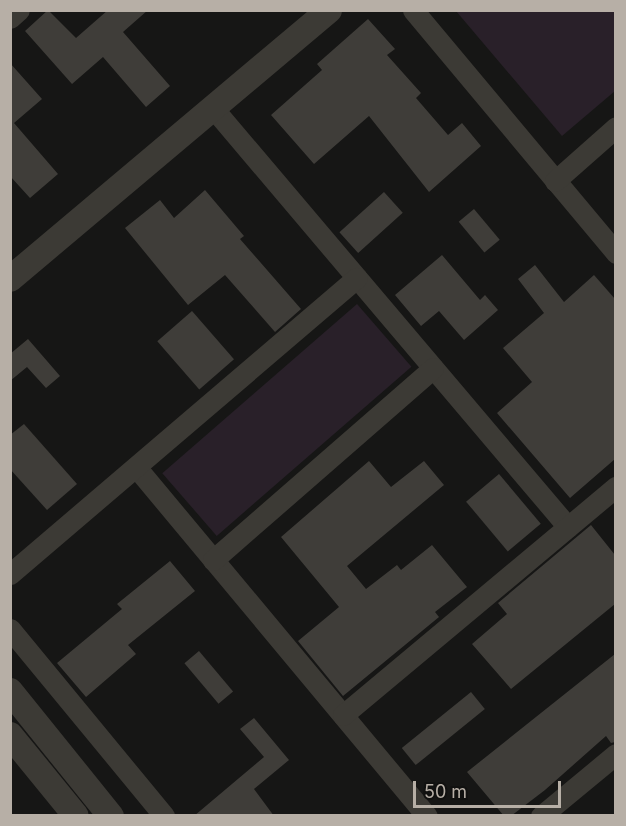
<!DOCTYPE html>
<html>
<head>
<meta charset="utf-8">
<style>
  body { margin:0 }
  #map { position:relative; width:626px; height:826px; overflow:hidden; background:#161615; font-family:Inter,sans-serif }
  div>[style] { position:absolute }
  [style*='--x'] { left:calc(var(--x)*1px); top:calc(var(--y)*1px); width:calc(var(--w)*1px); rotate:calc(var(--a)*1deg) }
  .green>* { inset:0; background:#292029; transform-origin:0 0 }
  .building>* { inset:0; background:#3f3d39; transform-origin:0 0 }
  .minor>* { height:21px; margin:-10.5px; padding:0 10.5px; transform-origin:10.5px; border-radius:10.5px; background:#3c3a35 }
  .tertiary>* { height:26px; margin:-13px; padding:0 13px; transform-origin:13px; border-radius:13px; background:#3c3a35 }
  span { translate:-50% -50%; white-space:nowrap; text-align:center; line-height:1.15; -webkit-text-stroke:4.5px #111110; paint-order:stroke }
  .frame { position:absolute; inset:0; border:12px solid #b7afa6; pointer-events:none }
  .scale { position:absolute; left:413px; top:781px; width:148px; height:27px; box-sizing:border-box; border:3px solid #b7afa6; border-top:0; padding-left:8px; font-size:18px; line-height:21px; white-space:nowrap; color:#b7afa6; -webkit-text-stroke:4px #111110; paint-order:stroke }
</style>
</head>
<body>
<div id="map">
  <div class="green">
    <div style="clip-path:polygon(456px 11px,615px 11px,615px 91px,562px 136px)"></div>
    <div style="left:357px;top:304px;width:83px;height:258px;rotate:49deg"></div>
  </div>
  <div class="building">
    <div style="clip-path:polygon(48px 10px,76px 38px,108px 10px,148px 10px,123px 32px,170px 86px,146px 107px,103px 57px,72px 84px,25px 31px)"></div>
    <div style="clip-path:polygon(368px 19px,395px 49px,387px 55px,421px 93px,416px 98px,448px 135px,462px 123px,481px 146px,429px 192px,369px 116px,314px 164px,271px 115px,322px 70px,317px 64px)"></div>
    <div style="clip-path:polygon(10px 63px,42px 99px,14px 123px,58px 174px,30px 198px,10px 176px)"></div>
    <div style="clip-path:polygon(205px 190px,244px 236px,240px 239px,301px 309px,275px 332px,225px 275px,188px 305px,125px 228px,160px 200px,174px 218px)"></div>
    <div style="left:384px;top:192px;width:28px;height:60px;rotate:48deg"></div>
    <div style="left:474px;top:209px;width:40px;height:20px;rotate:50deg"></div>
    <div style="clip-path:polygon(442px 255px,480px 300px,485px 295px,498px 310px,464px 340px,439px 311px,421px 326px,395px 295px)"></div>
    <div style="clip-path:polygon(535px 265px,564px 302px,594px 275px,615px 299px,615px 459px,570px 498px,497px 413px,532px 382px,503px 348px,544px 313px,518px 279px)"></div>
    <div style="left:192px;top:311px;width:64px;height:46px;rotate:49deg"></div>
    <div style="clip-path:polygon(28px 339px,60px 376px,46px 388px,27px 367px,10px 381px,10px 354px)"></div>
    <div style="clip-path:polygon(24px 424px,77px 484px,47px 510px,10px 469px,10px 435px)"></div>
    <div style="clip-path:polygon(369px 461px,391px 487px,424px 461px,444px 485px,347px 566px,366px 589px,397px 565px,401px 570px,432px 545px,467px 587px,435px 612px,439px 617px,343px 696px,298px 641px,339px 607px,281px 537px)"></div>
    <div style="left:499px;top:474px;width:65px;height:43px;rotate:50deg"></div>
    <div style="clip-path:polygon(591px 525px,615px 555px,615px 604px,511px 689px,472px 644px,507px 614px,498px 603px)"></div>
    <div style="clip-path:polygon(170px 561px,195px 591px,128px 645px,136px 654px,86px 697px,57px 663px,122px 609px,117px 604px)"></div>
    <div style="left:199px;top:651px;width:53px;height:19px;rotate:50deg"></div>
    <div style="clip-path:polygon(615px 654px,615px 742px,611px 743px,606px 736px,545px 790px,511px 816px,504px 816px,467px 772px)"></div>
    <div style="left:471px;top:692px;width:22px;height:89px;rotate:51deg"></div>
    <div style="clip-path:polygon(254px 718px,289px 760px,254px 789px,274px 816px,194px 816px,264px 757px,240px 729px)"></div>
  </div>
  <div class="minor">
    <div style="--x:413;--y:10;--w:317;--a:50.1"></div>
    <div style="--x:10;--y:18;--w:12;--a:-42"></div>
    <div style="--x:213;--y:108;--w:549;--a:49.73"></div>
    <div style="--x:555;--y:181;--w:81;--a:-41.5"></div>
    <div style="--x:136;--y:467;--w:454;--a:50.2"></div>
    <div style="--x:213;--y:560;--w:292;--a:-41.1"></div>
    <div style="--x:10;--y:574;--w:456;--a:-40.5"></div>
    <div style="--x:10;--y:629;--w:242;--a:50.5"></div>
    <div style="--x:343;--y:715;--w:356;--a:-39.9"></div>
    <div style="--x:541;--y:816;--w:97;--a:-39.6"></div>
  </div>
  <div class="tertiary">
    <div style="--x:10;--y:279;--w:417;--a:-40.1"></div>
    <div style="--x:10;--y:691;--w:161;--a:51.1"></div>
    <div style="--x:10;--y:735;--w:104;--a:50.8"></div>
  </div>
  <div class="frame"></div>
  <div class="scale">50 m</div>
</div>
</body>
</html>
